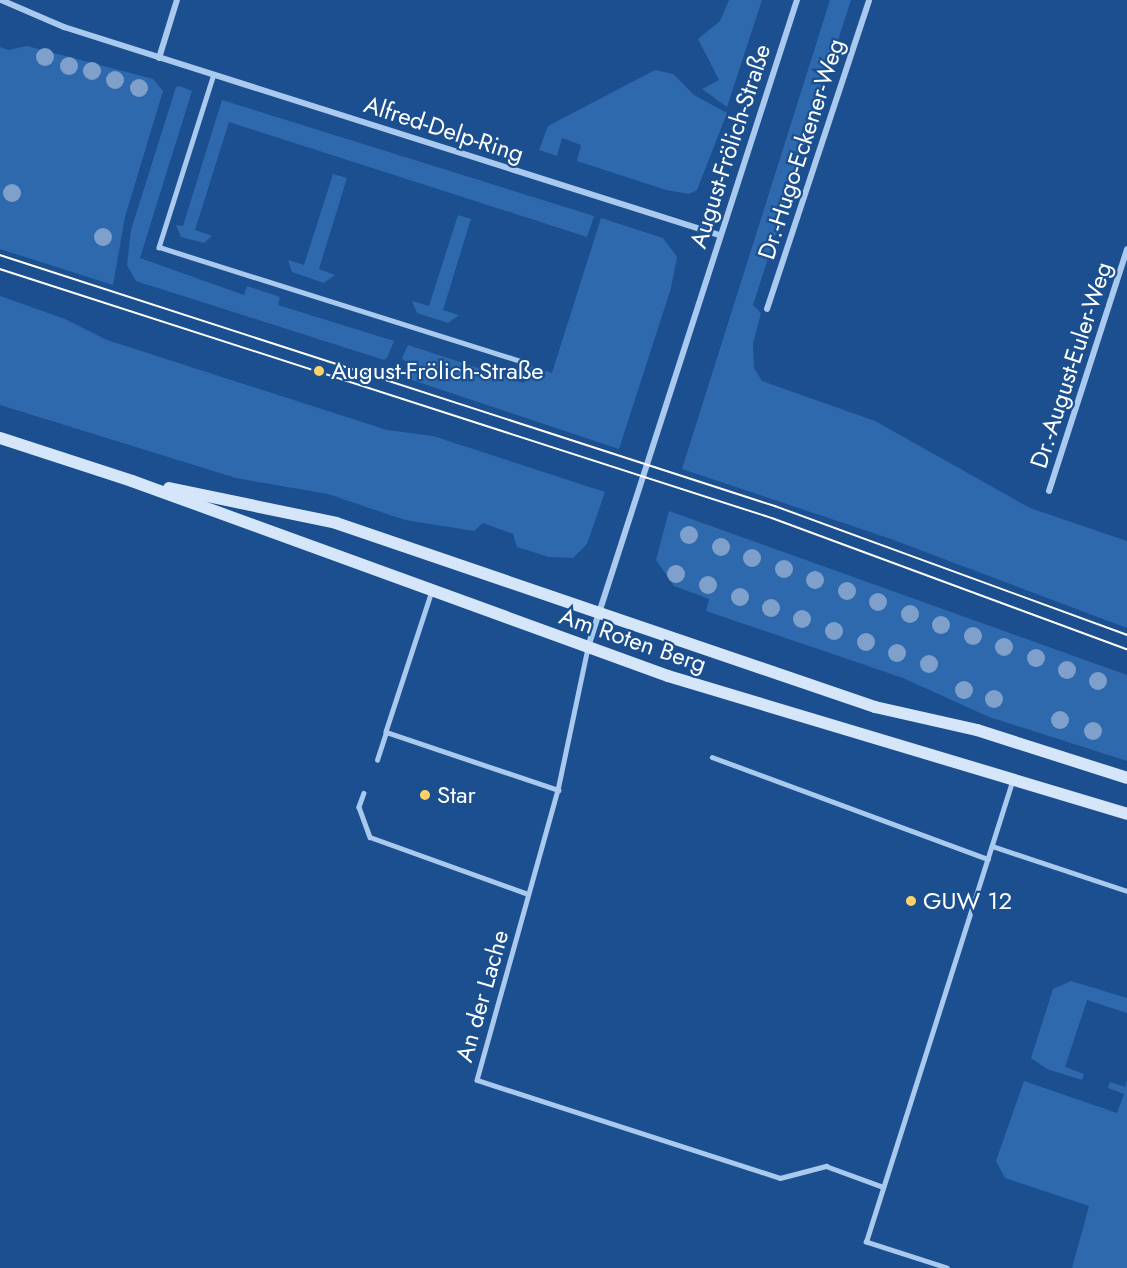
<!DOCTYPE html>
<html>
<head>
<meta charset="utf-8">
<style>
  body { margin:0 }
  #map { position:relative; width:1127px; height:1268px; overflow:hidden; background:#1b4f8f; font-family:Jost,sans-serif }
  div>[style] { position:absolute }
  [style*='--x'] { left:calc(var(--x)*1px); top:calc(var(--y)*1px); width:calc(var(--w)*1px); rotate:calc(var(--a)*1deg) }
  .green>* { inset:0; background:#2e69ad }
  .lane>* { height:4.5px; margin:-2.25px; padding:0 2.25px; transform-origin:2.25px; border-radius:2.25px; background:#a9c9ee }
  .street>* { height:6px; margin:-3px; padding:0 3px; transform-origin:3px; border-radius:3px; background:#a9c9ee }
  .secondary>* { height:12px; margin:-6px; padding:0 6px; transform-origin:6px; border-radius:6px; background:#d6e6fa }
  .tram>* { height:1.5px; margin:-0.75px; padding:0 0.75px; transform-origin:0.75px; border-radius:0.75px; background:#fff }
  .trees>* { width:18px; height:18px; margin:-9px; border-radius:50%; background:#7ea0ca }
  .dots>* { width:16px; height:16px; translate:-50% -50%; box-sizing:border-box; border:3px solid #1b4f8f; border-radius:50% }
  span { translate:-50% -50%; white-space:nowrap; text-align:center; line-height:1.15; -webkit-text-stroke:4.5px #1b4f8f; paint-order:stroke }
  .street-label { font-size:24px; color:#fff }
  .poi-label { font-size:24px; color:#fff }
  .left { translate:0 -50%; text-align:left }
</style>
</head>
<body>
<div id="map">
  <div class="green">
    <div style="clip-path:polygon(729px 0,762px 0,727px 107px,702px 89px,719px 80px,698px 39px,720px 21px)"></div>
    <div style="clip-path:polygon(830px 0,851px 0,753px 305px,761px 313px,753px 344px,754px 368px,762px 381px,875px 421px,1030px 508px,1127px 541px,1127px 628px,891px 539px,682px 469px)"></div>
    <div style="clip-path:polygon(27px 46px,153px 79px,163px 91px,125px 217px,113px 285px,0 249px,0 47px,9px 50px)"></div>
    <div style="clip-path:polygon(655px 70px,673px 74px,694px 95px,727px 113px,697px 190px,689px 194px,666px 190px,577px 161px,581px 145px,562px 138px,557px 156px,539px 150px,548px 126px)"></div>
    <div style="clip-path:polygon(180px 86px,192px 91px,140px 258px,244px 295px,247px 286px,280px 297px,278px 305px,394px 341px,387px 358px,384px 360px,136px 281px,127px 265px,131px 230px,176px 87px)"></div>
    <div style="clip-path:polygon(222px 100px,594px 216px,587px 237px,229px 122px,195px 230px,212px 236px,204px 243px,181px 237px,176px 225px,183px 226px)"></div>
    <div style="clip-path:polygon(333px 174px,347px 178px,319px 269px,335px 275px,324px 283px,292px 272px,288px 260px,304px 265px)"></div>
    <div style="clip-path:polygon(458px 215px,471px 219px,443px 310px,459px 315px,448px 323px,417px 313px,412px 301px,429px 306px)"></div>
    <div style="clip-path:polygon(601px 218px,663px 238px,677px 257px,671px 288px,619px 449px,412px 380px,412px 368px,402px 358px,408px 345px,524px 383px,531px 366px,552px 373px)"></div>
    <div style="clip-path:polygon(0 296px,65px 319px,107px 340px,387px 430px,433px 436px,605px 492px,587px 544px,573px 558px,549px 557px,517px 547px,513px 534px,483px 523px,474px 531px,405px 520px,328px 494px,236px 478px,0 405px)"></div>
    <div style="clip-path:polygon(669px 511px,1127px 675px,1127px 761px,989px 717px,903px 678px,706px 611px,709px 599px,674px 586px,656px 560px)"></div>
    <div style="clip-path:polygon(1071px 981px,1127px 998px,1127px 1013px,1087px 1000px,1065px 1067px,1084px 1074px,1082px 1080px,1047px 1069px,1031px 1058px,1053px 989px)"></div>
    <div style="clip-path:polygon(1127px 1080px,1127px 1268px,1072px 1268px,1089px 1206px,1005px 1178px,996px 1161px,1024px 1081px,1117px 1113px,1124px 1094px,1108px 1088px,1110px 1082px,1125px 1087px)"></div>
  </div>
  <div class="lane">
    <div style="--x:214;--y:74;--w:182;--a:107.6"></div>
    <div style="--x:159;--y:247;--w:379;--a:17.5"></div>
    <div style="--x:432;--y:591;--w:148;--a:108.1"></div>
    <div style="--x:386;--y:732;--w:182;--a:18.6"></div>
    <div style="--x:588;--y:648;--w:145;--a:101.9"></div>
    <div style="--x:558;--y:790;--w:301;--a:105.6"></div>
    <div style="--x:477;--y:1080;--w:318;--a:17.9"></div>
    <div style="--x:780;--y:1178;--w:48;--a:-14.6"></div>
    <div style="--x:826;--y:1166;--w:61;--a:20.2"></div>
    <div style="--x:712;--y:757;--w:294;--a:20.3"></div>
    <div style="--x:377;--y:760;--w:29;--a:-72"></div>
    <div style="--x:364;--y:793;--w:15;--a:110"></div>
    <div style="--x:359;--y:807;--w:32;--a:70"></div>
    <div style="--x:370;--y:837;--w:168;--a:19.8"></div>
    <div style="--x:992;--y:846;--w:142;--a:18.4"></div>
    <div style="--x:947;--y:1268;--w:85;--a:-162.2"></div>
    <div style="--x:866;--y:1242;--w:483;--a:-72.4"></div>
  </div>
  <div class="street">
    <div style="--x:1;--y:0;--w:69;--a:23.2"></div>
    <div style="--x:64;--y:27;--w:687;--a:17.62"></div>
    <div style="--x:159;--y:58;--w:61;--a:-72.8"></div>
    <div style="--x:767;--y:309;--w:325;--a:-71.7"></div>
    <div style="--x:1049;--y:491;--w:254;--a:-72.1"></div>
    <div style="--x:588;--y:647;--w:680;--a:-72.1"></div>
  </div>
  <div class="secondary">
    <div style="--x:0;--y:438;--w:139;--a:18"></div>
    <div style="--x:132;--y:481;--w:570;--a:19.99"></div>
    <div style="--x:668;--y:676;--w:479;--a:16.7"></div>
    <div style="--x:169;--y:488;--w:171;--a:11.8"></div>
    <div style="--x:336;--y:523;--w:570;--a:18.85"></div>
    <div style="--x:875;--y:707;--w:105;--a:12.7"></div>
    <div style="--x:977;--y:730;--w:157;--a:17.7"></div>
  </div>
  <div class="tram">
    <div style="--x:0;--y:255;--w:815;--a:17.95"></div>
    <div style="--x:775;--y:506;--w:375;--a:20.1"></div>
    <div style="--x:0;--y:269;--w:811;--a:17.88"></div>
    <div style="--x:772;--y:518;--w:378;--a:20.3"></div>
  </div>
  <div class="trees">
    <div style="left:45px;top:57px"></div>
    <div style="left:69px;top:66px"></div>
    <div style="left:92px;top:71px"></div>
    <div style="left:115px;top:80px"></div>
    <div style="left:139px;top:88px"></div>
    <div style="left:12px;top:193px"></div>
    <div style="left:103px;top:237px"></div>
    <div style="left:689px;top:535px"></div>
    <div style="left:721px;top:547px"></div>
    <div style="left:752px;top:558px"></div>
    <div style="left:784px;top:569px"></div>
    <div style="left:676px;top:574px"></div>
    <div style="left:815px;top:580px"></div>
    <div style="left:708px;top:585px"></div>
    <div style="left:847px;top:591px"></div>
    <div style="left:740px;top:597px"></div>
    <div style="left:878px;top:602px"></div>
    <div style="left:771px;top:608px"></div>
    <div style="left:910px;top:614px"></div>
    <div style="left:802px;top:619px"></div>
    <div style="left:941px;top:625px"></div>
    <div style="left:834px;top:631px"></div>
    <div style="left:973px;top:636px"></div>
    <div style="left:866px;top:642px"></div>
    <div style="left:1004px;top:647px"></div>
    <div style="left:897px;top:653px"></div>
    <div style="left:1036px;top:658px"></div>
    <div style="left:929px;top:664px"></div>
    <div style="left:1067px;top:670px"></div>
    <div style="left:1098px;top:681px"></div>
    <div style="left:964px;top:690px"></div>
    <div style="left:994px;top:699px"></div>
    <div style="left:1060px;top:720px"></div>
    <div style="left:1093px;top:731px"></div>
  </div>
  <div class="dots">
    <div style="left:319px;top:371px;background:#ffd166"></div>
    <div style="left:425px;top:795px;background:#ffd166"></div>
    <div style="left:911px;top:901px;background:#ffd166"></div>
  </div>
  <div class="street-label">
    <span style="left:444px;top:129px;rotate:18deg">Alfred-Delp-Ring</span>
    <span style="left:730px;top:146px;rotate:-72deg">August-Frölich-Straße</span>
    <span style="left:801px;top:149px;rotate:-72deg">Dr.-Hugo-Eckener-Weg</span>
    <span style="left:1071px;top:365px;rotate:-72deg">Dr.-August-Euler-Weg</span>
    <span style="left:633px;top:640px;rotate:19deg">Am Roten Berg</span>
    <span style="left:482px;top:996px;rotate:-74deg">An der Lache</span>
  </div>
  <div class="poi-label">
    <span class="left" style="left:331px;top:371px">August-Frölich-Straße</span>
    <span class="left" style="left:437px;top:795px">Star</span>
    <span class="left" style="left:923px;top:901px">GUW 12</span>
  </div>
</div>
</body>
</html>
